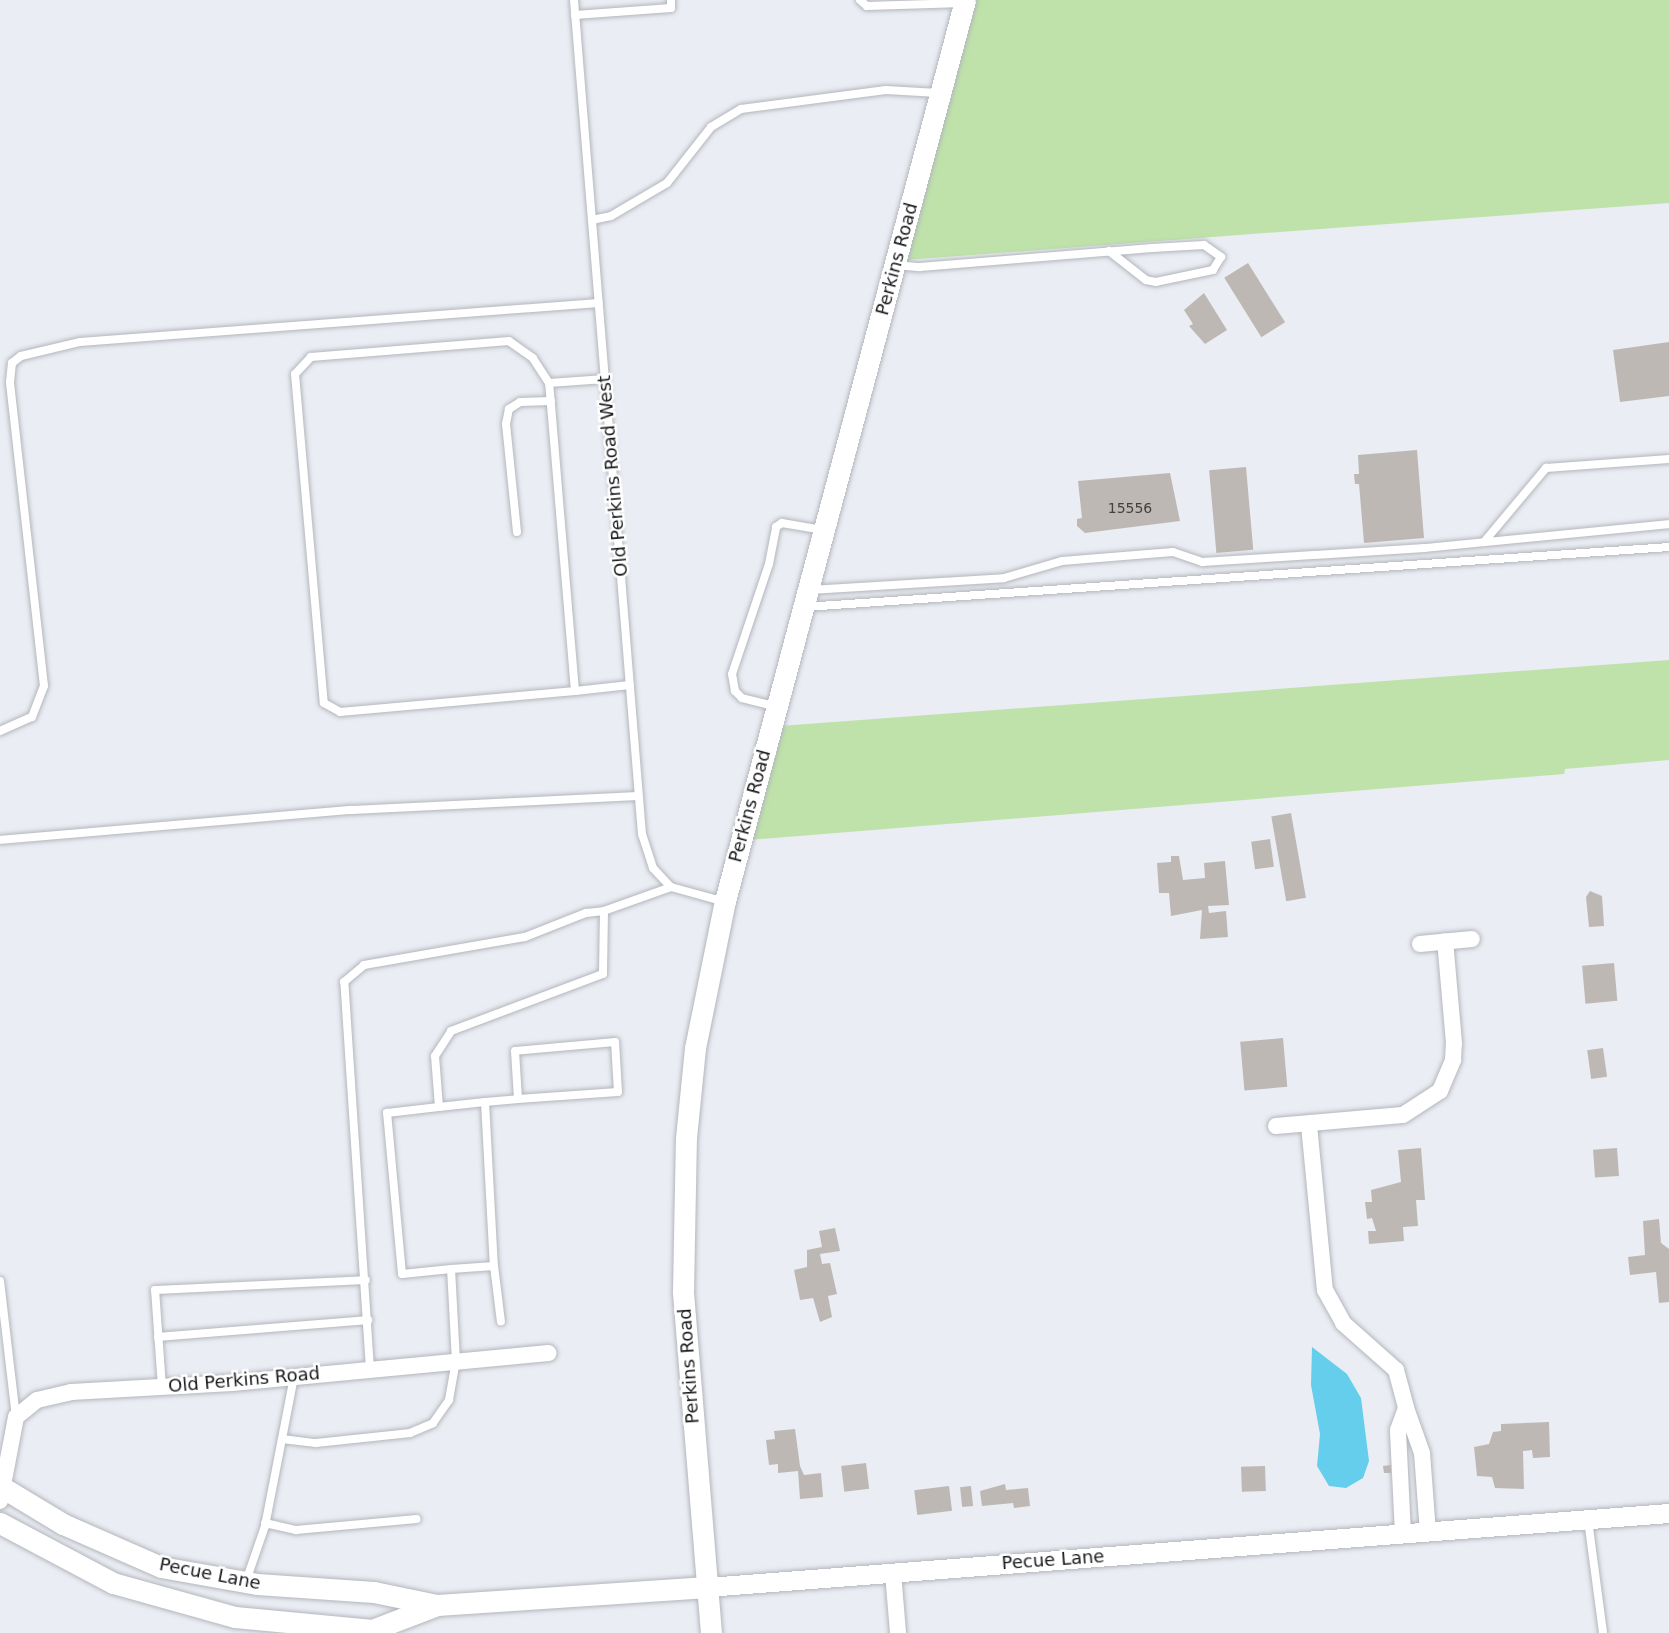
<!DOCTYPE html>
<html>
<head>
<meta charset="utf-8">
<style>
  body { margin:0 }
  #map { position:relative; width:1669px; height:1633px; overflow:hidden; background:#eaedf3; font-family:"DejaVu Sans",sans-serif }
  div>[style] { position:absolute }
  [style*='--x'] { left:calc(var(--x)*1px); top:calc(var(--y)*1px); width:calc(var(--w)*1px); rotate:calc(var(--a)*1deg) }
  .green>* { inset:0; background:#bfe2aa }
  .water>* { inset:0; background:#64ceec }
  .building>* { inset:0; background:#beb8b4; transform-origin:0 0 }
  .roads { filter:drop-shadow(0 0 2px #b3b6bc) drop-shadow(0 0 2px #b3b6bc) }
  .service>* { height:8px; margin:-4px; padding:0 4px; transform-origin:4px; border-radius:4px; background:#fff }
  .minor>* { height:16px; margin:-8px; padding:0 8px; transform-origin:8px; border-radius:8px; background:#fff }
  .tertiary>* { height:19px; margin:-9.5px; padding:0 9.5px; transform-origin:9.5px; border-radius:9.5px; background:#fff }
  .secondary>* { height:21px; margin:-10.5px; padding:0 10.5px; transform-origin:10.5px; border-radius:10.5px; background:#fff }
  span { translate:-50% -50%; white-space:nowrap; text-align:center; line-height:1.15; -webkit-text-stroke:5px #fff; paint-order:stroke }
  .number-label { font-size:14px; color:#424141 }
  .number-label span { -webkit-text-stroke-width:0 }
  .street-label { font-size:18px; color:#18191b }
</style>
</head>
<body>
<div id="map">
  <div class="green">
    <div style="clip-path:polygon(975px 0,1669px 0,1669px 203px,905px 260px)"></div>
    <div style="clip-path:polygon(1669px 660px,1669px 760px,1565px 769px,1564px 774px,749px 840px,780px 726px)"></div>
  </div>
  <div class="water">
    <div style="clip-path:polygon(1312px 1347px,1347px 1374px,1361px 1398px,1369px 1461px,1363px 1478px,1346px 1488px,1329px 1486px,1317px 1466px,1320px 1434px,1311px 1385px)"></div>
  </div>
  <div class="building">
    <div style="left:1248px;top:263px;width:70px;height:28px;rotate:58deg"></div>
    <div style="clip-path:polygon(1204px 293px,1227px 330px,1205px 344px,1189px 326px,1193px 324px,1184px 310px)"></div>
    <div style="clip-path:polygon(1669px 342px,1669px 396px,1620px 402px,1613px 350px)"></div>
    <div style="clip-path:polygon(1417px 450px,1424px 538px,1364px 543px,1359px 484px,1355px 484px,1354px 474px,1359px 474px,1358px 455px)"></div>
    <div style="left:1246px;top:467px;width:83px;height:37px;rotate:85deg"></div>
    <div style="clip-path:polygon(1170px 473px,1180px 521px,1085px 533px,1077px 526px,1077px 519px,1082px 518px,1078px 481px)"></div>
    <div style="left:1291px;top:813px;width:86px;height:20px;rotate:80deg"></div>
    <div style="left:1270px;top:839px;width:28px;height:19px;rotate:82deg"></div>
    <div style="clip-path:polygon(1171px 856px,1179px 856px,1183px 880px,1205px 878px,1204px 863px,1225px 861px,1229px 905px,1208px 906px,1209px 913px,1226px 911px,1228px 937px,1200px 939px,1202px 910px,1171px 916px,1169px 893px,1159px 893px,1157px 863px,1171px 862px)"></div>
    <div style="clip-path:polygon(1590px 891px,1602px 896px,1604px 926px,1589px 927px,1586px 897px)"></div>
    <div style="left:1614px;top:963px;width:38px;height:32px;rotate:85deg"></div>
    <div style="left:1283px;top:1038px;width:49px;height:43px;rotate:85deg"></div>
    <div style="left:1603px;top:1048px;width:29px;height:16px;rotate:82deg"></div>
    <div style="clip-path:polygon(1421px 1148px,1425px 1200px,1416px 1200px,1418px 1226px,1403px 1227px,1404px 1241px,1369px 1244px,1368px 1231px,1376px 1231px,1372px 1218px,1367px 1219px,1365px 1202px,1372px 1202px,1371px 1190px,1401px 1182px,1398px 1150px)"></div>
    <div style="left:1617px;top:1148px;width:28px;height:24px;rotate:86deg"></div>
    <div style="clip-path:polygon(1659px 1219px,1661px 1243px,1669px 1249px,1669px 1302px,1659px 1303px,1656px 1272px,1630px 1275px,1628px 1257px,1645px 1255px,1643px 1221px)"></div>
    <div style="clip-path:polygon(835px 1228px,840px 1251px,820px 1254px,822px 1264px,830px 1263px,837px 1294px,828px 1296px,832px 1317px,820px 1322px,813px 1298px,800px 1300px,794px 1270px,807px 1267px,807px 1250px,822px 1247px,819px 1231px)"></div>
    <div style="clip-path:polygon(1549px 1422px,1550px 1457px,1533px 1458px,1532px 1450px,1523px 1451px,1524px 1489px,1495px 1488px,1492px 1477px,1477px 1476px,1474px 1447px,1489px 1444px,1493px 1432px,1501px 1431px,1501px 1424px)"></div>
    <div style="clip-path:polygon(795px 1429px,800px 1466px,804px 1475px,821px 1473px,823px 1497px,800px 1499px,798px 1471px,778px 1473px,778px 1464px,769px 1465px,766px 1440px,775px 1439px,774px 1431px)"></div>
    <div style="left:866px;top:1463px;width:26px;height:25px;rotate:83deg"></div>
    <div style="clip-path:polygon(1391px 1465px,1391px 1473px,1384px 1473px,1383px 1466px)"></div>
    <div style="left:1265px;top:1466px;width:25px;height:24px;rotate:88deg"></div>
    <div style="clip-path:polygon(1005px 1484px,1006px 1490px,1028px 1488px,1030px 1506px,1014px 1508px,1013px 1503px,982px 1506px,980px 1491px)"></div>
    <div style="left:949px;top:1486px;width:25px;height:35px;rotate:83deg"></div>
    <div style="left:971px;top:1486px;width:20px;height:11px;rotate:84deg"></div>
  </div>
  <div class="roads">
    <div class="service">
      <div style="--x:574;--y:0;--w:837;--a:85.34"></div>
      <div style="--x:642;--y:834;--w:36;--a:72"></div>
      <div style="--x:653;--y:868;--w:26;--a:47"></div>
      <div style="--x:671;--y:887;--w:53;--a:15.4"></div>
      <div style="--x:860;--y:0;--w:9;--a:41"></div>
      <div style="--x:867;--y:6;--w:96;--a:-1.8"></div>
      <div style="--x:575;--y:15;--w:96;--a:-4.2"></div>
      <div style="--x:671;--y:8;--w:8;--a:-90"></div>
      <div style="--x:592;--y:220;--w:19;--a:-12"></div>
      <div style="--x:611;--y:216;--w:65;--a:-30.5"></div>
      <div style="--x:667;--y:183;--w:71;--a:-51.8"></div>
      <div style="--x:711;--y:127;--w:35;--a:-31"></div>
      <div style="--x:741;--y:109;--w:146;--a:-7.5"></div>
      <div style="--x:886;--y:90;--w:52;--a:3.3"></div>
      <div style="--x:895;--y:265;--w:25;--a:5"></div>
      <div style="--x:920;--y:267;--w:233;--a:-4.7"></div>
      <div style="--x:1152;--y:248;--w:52;--a:-3.3"></div>
      <div style="--x:1204;--y:245;--w:21;--a:35"></div>
      <div style="--x:1221;--y:257;--w:15;--a:122"></div>
      <div style="--x:1213;--y:270;--w:58;--a:168.1"></div>
      <div style="--x:1156;--y:282;--w:10;--a:-169"></div>
      <div style="--x:1146;--y:280;--w:47;--a:-141.9"></div>
      <div style="--x:549;--y:383;--w:56;--a:-4.1"></div>
      <div style="--x:517;--y:532;--w:109;--a:-95.8"></div>
      <div style="--x:506;--y:424;--w:15;--a:-79"></div>
      <div style="--x:509;--y:409;--w:13;--a:-32"></div>
      <div style="--x:520;--y:402;--w:31;--a:-2"></div>
      <div style="--x:1484;--y:542;--w:97;--a:-50"></div>
      <div style="--x:1546;--y:468;--w:123;--a:-4.2"></div>
      <div style="--x:810;--y:590;--w:194;--a:-3.5"></div>
      <div style="--x:1004;--y:578;--w:60;--a:-16.3"></div>
      <div style="--x:1062;--y:561;--w:111;--a:-4.6"></div>
      <div style="--x:1173;--y:552;--w:31;--a:19"></div>
      <div style="--x:1202;--y:562;--w:223;--a:-3.6"></div>
      <div style="--x:1425;--y:548;--w:245;--a:-5.6"></div>
      <div style="--x:805;--y:607;--w:866;--a:-3.97"></div>
      <div style="--x:575;--y:691;--w:309;--a:-94.8"></div>
      <div style="--x:549;--y:383;--w:30;--a:-123"></div>
      <div style="--x:533;--y:358;--w:29;--a:-145"></div>
      <div style="--x:509;--y:341;--w:199;--a:175.4"></div>
      <div style="--x:311;--y:357;--w:23;--a:133"></div>
      <div style="--x:295;--y:374;--w:330;--a:85"></div>
      <div style="--x:324;--y:703;--w:18;--a:29"></div>
      <div style="--x:340;--y:712;--w:236;--a:-5.1"></div>
      <div style="--x:575;--y:691;--w:55;--a:-6.2"></div>
      <div style="--x:774;--y:706;--w:33;--a:-166"></div>
      <div style="--x:742;--y:698;--w:10;--a:-135"></div>
      <div style="--x:735;--y:691;--w:17;--a:-100"></div>
      <div style="--x:732;--y:674;--w:116;--a:-71.4"></div>
      <div style="--x:769;--y:564;--w:38;--a:-79"></div>
      <div style="--x:776;--y:527;--w:7;--a:-34"></div>
      <div style="--x:782;--y:523;--w:42;--a:9.7"></div>
      <div style="--x:0;--y:731;--w:35;--a:-24"></div>
      <div style="--x:32;--y:717;--w:33;--a:-69"></div>
      <div style="--x:44;--y:686;--w:306;--a:-96.4"></div>
      <div style="--x:10;--y:382;--w:19;--a:-84"></div>
      <div style="--x:12;--y:363;--w:11;--a:-38"></div>
      <div style="--x:21;--y:356;--w:61;--a:-13.3"></div>
      <div style="--x:80;--y:342;--w:520;--a:-4.3"></div>
      <div style="--x:0;--y:840;--w:352;--a:-4.9"></div>
      <div style="--x:351;--y:810;--w:288;--a:-2.8"></div>
      <div style="--x:485;--y:1102;--w:33;--a:-5"></div>
      <div style="--x:518;--y:1099;--w:100;--a:-4"></div>
      <div style="--x:618;--y:1092;--w:50;--a:-93.4"></div>
      <div style="--x:615;--y:1042;--w:100;--a:174.9"></div>
      <div style="--x:515;--y:1051;--w:48;--a:86.4"></div>
      <div style="--x:439;--y:1107;--w:46;--a:-6.2"></div>
      <div style="--x:485;--y:1102;--w:164;--a:86.9"></div>
      <div style="--x:494;--y:1266;--w:43;--a:176"></div>
      <div style="--x:494;--y:1266;--w:56;--a:82.9"></div>
      <div style="--x:0;--y:1281;--w:137;--a:83.3"></div>
      <div style="--x:158;--y:1337;--w:211;--a:-4.6"></div>
      <div style="--x:370;--y:1369;--w:388;--a:-93.8"></div>
      <div style="--x:344;--y:982;--w:26;--a:-40"></div>
      <div style="--x:364;--y:965;--w:163;--a:-9.9"></div>
      <div style="--x:525;--y:937;--w:66;--a:-21.5"></div>
      <div style="--x:586;--y:913;--w:18;--a:-6"></div>
      <div style="--x:162;--y:1387;--w:97;--a:-94.1"></div>
      <div style="--x:155;--y:1290;--w:211;--a:-2.7"></div>
      <div style="--x:282;--y:1439;--w:34;--a:7"></div>
      <div style="--x:316;--y:1443;--w:95;--a:-6.1"></div>
      <div style="--x:410;--y:1433;--w:25;--a:-23"></div>
      <div style="--x:433;--y:1423;--w:28;--a:-55"></div>
      <div style="--x:449;--y:1400;--w:40;--a:-80"></div>
      <div style="--x:456;--y:1361;--w:92;--a:-93.1"></div>
      <div style="--x:451;--y:1269;--w:49;--a:174.2"></div>
      <div style="--x:402;--y:1274;--w:162;--a:-95.3"></div>
      <div style="--x:387;--y:1113;--w:52;--a:-6.6"></div>
      <div style="--x:439;--y:1107;--w:51;--a:-94.5"></div>
      <div style="--x:435;--y:1056;--w:30;--a:-57"></div>
      <div style="--x:451;--y:1031;--w:162;--a:-20.6"></div>
      <div style="--x:603;--y:974;--w:63;--a:-89.1"></div>
      <div style="--x:604;--y:911;--w:71;--a:-19.7"></div>
      <div style="--x:1588;--y:1520;--w:114;--a:82.4"></div>
      <div style="--x:265;--y:1523;--w:32;--a:13"></div>
      <div style="--x:296;--y:1530;--w:121;--a:-5.2"></div>
      <div style="--x:246;--y:1581;--w:58;--a:-70.9"></div>
      <div style="--x:265;--y:1526;--w:152;--a:-79"></div>
    </div>
    <div class="minor">
      <div style="--x:1420;--y:944;--w:52;--a:-5.5"></div>
      <div style="--x:1309;--y:1125;--w:166;--a:84.5"></div>
      <div style="--x:1325;--y:1290;--w:38;--a:61"></div>
      <div style="--x:1343;--y:1323;--w:71;--a:41.6"></div>
      <div style="--x:1396;--y:1370;--w:39;--a:75"></div>
      <div style="--x:1276;--y:1126;--w:127;--a:-5"></div>
      <div style="--x:1403;--y:1115;--w:44;--a:-33"></div>
      <div style="--x:1440;--y:1091;--w:34;--a:-67"></div>
      <div style="--x:1453;--y:1060;--w:17;--a:-87"></div>
      <div style="--x:1454;--y:1043;--w:102;--a:-95"></div>
      <div style="--x:0;--y:1501;--w:86;--a:-79.2"></div>
      <div style="--x:16;--y:1417;--w:27;--a:-39"></div>
      <div style="--x:37;--y:1400;--w:35;--a:-13"></div>
      <div style="--x:71;--y:1392;--w:161;--a:-3.2"></div>
      <div style="--x:232;--y:1383;--w:318;--a:-5.4"></div>
      <div style="--x:1403;--y:1534;--w:104;--a:-92.8"></div>
      <div style="--x:1398;--y:1430;--w:23;--a:-70"></div>
      <div style="--x:1406;--y:1408;--w:48;--a:70.4"></div>
      <div style="--x:1422;--y:1453;--w:80;--a:85.7"></div>
      <div style="--x:893;--y:1573;--w:60;--a:85.2"></div>
    </div>
    <div class="tertiary">
      <div style="--x:707;--y:1587;--w:965;--a:-4.4"></div>
    </div>
    <div class="secondary">
      <div style="--x:0;--y:1486;--w:74;--a:31.1"></div>
      <div style="--x:63;--y:1524;--w:107;--a:23.7"></div>
      <div style="--x:161;--y:1567;--w:97;--a:10"></div>
      <div style="--x:257;--y:1584;--w:117;--a:3.9"></div>
      <div style="--x:374;--y:1592;--w:64;--a:11.7"></div>
      <div style="--x:437;--y:1605;--w:271;--a:-3.8"></div>
      <div style="--x:0;--y:1523;--w:128;--a:28"></div>
      <div style="--x:113;--y:1583;--w:127;--a:15.6"></div>
      <div style="--x:235;--y:1617;--w:138;--a:5.4"></div>
      <div style="--x:372;--y:1630;--w:70;--a:-21"></div>
      <div style="--x:711;--y:1633;--w:343;--a:-94.7"></div>
      <div style="--x:683;--y:1291;--w:153;--a:-88.9"></div>
      <div style="--x:686;--y:1138;--w:90;--a:-84.3"></div>
      <div style="--x:695;--y:1048;--w:150;--a:-78.5"></div>
      <div style="--x:725;--y:901;--w:932;--a:-75.08"></div>
    </div>
  </div>
  <div class="number-label">
    <span style="left:1130px;top:508px">15556</span>
  </div>
  <div class="street-label">
    <span style="left:897px;top:259px;rotate:-75deg">Perkins Road</span>
    <span style="left:613px;top:476px;rotate:-95deg">Old Perkins Road West</span>
    <span style="left:750px;top:806px;rotate:-75deg">Perkins Road</span>
    <span style="left:689px;top:1366px;rotate:-94deg">Perkins Road</span>
    <span style="left:244px;top:1380px;rotate:-5deg">Old Perkins Road</span>
    <span style="left:1053px;top:1560px;rotate:-4deg">Pecue Lane</span>
    <span style="left:210px;top:1574px;rotate:11deg">Pecue Lane</span>
  </div>
</div>
</body>
</html>
